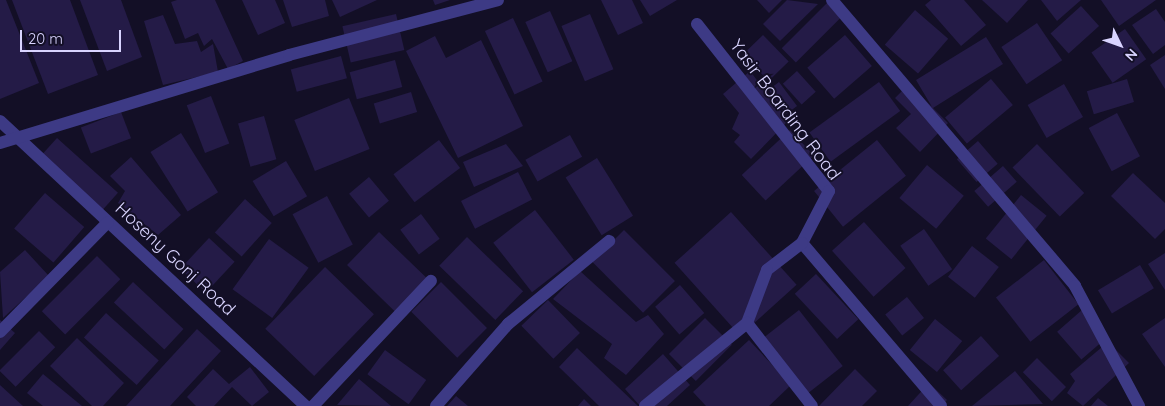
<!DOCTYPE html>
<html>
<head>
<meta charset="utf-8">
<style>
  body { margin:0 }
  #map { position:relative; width:1165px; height:406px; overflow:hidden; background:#130f26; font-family:Quicksand,sans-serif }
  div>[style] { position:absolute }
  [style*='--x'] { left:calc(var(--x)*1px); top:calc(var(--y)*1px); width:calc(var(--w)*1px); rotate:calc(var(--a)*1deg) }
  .building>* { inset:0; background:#241b47; transform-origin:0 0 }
  .street>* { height:12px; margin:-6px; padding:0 6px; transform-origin:6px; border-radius:6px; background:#3d3a85 }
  span { translate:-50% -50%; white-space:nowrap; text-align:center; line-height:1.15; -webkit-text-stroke:4px #130f26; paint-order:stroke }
  .street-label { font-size:18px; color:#d9d4ff }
  .north { position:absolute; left:1095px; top:20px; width:50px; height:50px; -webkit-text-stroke:4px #130f26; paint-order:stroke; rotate:132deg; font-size:14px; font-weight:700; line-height:20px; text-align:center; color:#d9d4ff }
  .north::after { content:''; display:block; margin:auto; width:18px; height:22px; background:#d9d4ff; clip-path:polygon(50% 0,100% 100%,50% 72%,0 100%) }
  .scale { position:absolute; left:20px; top:30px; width:101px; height:22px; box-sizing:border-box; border:2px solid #d9d4ff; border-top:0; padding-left:6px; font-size:15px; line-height:18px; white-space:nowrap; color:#d9d4ff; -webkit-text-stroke:4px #130f26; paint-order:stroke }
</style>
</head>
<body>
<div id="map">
  <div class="building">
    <div style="clip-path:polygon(0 0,6px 0,39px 83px,0 99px)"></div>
    <div style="clip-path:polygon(12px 0,70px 0,98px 75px,48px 94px)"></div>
    <div style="clip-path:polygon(80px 0,121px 0,142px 57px,107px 71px)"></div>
    <div style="clip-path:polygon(177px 0,215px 0,243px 61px,228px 69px,212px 39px,204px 46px,198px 33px,185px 39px,171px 2px)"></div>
    <div style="clip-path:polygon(242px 0,275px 0,285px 23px,258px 35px)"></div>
    <div style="clip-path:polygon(283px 0,325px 0,329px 16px,292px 27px)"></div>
    <div style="clip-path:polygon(332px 0,377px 0,340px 17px)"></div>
    <div style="clip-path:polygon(433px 0,450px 0,435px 5px)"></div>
    <div style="clip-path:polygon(601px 0,632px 0,643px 23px,618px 35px)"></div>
    <div style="clip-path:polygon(640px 0,677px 0,650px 16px)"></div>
    <div style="clip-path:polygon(757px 0,782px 0,769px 13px)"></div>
    <div style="clip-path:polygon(787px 0,818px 4px,780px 41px,763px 24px)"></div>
    <div style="clip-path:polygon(931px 0,964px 0,986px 25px,961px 46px,925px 5px)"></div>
    <div style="clip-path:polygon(982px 0,1028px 0,1007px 23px)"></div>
    <div style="clip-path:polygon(1041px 0,1081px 0,1057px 21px)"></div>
    <div style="clip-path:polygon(1101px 0,1156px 0,1119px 26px)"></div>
    <div style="left:827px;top:3px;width:20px;height:64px;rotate:45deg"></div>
    <div style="left:1081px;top:6px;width:27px;height:41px;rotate:48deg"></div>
    <div style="clip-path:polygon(1156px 9px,1165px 22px,1165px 45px,1153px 54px,1132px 25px)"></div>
    <div style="left:915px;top:10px;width:44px;height:46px;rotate:41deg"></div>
    <div style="left:550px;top:11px;width:55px;height:27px;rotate:66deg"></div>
    <div style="left:396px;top:14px;width:37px;height:55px;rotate:77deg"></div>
    <div style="left:590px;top:14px;width:60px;height:31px;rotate:67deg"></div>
    <div style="clip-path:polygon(163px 15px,175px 44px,197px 41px,201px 52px,213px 44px,218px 72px,163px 85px,144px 21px)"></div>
    <div style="left:513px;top:18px;width:70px;height:31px;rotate:65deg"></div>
    <div style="left:1037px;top:23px;width:45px;height:43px;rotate:56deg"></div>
    <div style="left:1125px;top:29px;width:37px;height:41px;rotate:55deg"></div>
    <div style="left:763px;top:35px;width:37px;height:28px;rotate:46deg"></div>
    <div style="left:845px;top:35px;width:41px;height:50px;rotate:49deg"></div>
    <div style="clip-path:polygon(435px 36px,446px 58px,481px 40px,523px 126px,458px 158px,406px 51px)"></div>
    <div style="clip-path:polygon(986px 37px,1003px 64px,933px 108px,948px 123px,920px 152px,896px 128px,911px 114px,895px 98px,909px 84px,932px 107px,916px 80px)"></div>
    <div style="clip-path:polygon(1165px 55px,1165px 89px,1150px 65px)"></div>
    <div style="left:341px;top:56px;width:23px;height:52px;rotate:75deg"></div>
    <div style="left:395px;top:60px;width:28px;height:47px;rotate:75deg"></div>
    <div style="clip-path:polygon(750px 71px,788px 121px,751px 159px,734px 142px,740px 135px,732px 129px,739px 113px,723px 94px)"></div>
    <div style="left:797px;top:71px;width:28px;height:19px;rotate:48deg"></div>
    <div style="left:991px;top:79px;width:34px;height:60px;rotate:50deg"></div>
    <div style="left:1127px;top:79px;width:24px;height:42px;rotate:73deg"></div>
    <div style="left:779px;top:82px;width:30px;height:13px;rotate:53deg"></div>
    <div style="left:879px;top:82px;width:36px;height:86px;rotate:54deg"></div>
    <div style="left:1064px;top:84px;width:38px;height:42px;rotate:60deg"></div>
    <div style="left:411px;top:92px;width:21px;height:39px;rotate:73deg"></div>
    <div style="left:211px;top:96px;width:51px;height:26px;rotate:69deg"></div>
    <div style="left:349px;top:98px;width:55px;height:59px;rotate:68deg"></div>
    <div style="left:121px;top:112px;width:28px;height:43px;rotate:69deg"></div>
    <div style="left:1117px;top:113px;width:49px;height:32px;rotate:62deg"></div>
    <div style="left:264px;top:116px;width:45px;height:27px;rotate:74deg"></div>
    <div style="left:790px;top:130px;width:35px;height:66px;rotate:47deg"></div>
    <div style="left:181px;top:133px;width:70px;height:36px;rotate:58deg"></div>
    <div style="left:570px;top:135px;width:25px;height:51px;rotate:61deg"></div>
    <div style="left:57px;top:138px;width:82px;height:28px;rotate:42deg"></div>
    <div style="left:439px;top:140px;width:35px;height:57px;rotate:53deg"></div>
    <div style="left:877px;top:140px;width:46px;height:81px;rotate:51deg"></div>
    <div style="left:978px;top:141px;width:30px;height:28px;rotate:49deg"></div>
    <div style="clip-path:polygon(506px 144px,523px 166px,474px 187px,463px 162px)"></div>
    <div style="left:1037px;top:144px;width:68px;height:34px;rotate:46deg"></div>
    <div style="clip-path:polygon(131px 157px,181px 215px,158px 235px,118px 203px,125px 191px,110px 176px)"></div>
    <div style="left:597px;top:158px;width:68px;height:37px;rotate:58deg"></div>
    <div style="left:286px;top:161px;width:41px;height:39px;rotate:59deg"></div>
    <div style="left:927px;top:165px;width:48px;height:43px;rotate:40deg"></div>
    <div style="left:1003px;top:166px;width:21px;height:38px;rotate:49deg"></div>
    <div style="left:518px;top:172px;width:31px;height:64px;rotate:63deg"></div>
    <div style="clip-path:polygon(1133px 173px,1165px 203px,1165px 229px,1155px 239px,1111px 196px)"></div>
    <div style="left:369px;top:177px;width:31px;height:26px;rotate:50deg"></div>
    <div style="left:45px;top:193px;width:52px;height:47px;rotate:41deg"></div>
    <div style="left:1021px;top:195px;width:33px;height:56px;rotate:39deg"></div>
    <div style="left:327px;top:196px;width:55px;height:39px;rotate:62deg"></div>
    <div style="left:245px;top:199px;width:36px;height:45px;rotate:42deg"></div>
    <div style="left:535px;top:210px;width:63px;height:53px;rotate:52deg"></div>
    <div style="left:731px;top:212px;width:98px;height:76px;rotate:48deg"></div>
    <div style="left:421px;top:214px;width:31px;height:26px;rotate:53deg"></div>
    <div style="left:864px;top:222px;width:62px;height:43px;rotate:48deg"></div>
    <div style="left:924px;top:229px;width:49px;height:29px;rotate:55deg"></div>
    <div style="left:624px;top:230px;width:72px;height:45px;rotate:45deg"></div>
    <div style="left:379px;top:232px;width:67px;height:46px;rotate:44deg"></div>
    <div style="left:467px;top:237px;width:78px;height:40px;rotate:44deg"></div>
    <div style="left:209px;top:238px;width:35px;height:42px;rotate:43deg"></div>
    <div style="left:269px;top:239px;width:49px;height:62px;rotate:36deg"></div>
    <div style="left:972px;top:246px;width:34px;height:39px;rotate:38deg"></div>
    <div style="clip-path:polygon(25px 250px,49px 276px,3px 318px,0 272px)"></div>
    <div style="clip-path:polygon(1165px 253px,1165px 290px,1148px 264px)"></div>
    <div style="left:97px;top:256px;width:33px;height:78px;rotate:45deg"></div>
    <div style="left:1044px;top:260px;width:56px;height:61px;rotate:52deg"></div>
    <div style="left:1140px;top:265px;width:27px;height:49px;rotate:59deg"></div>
    <div style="left:325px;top:267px;width:68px;height:86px;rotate:44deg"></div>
    <div style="clip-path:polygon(580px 271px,636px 322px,648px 315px,664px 334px,626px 375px,604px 358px,612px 344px,553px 299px)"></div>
    <div style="left:816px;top:274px;width:62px;height:29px;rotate:47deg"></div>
    <div style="left:133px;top:282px;width:69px;height:28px;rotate:43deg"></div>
    <div style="left:441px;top:282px;width:65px;height:42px;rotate:45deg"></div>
    <div style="left:680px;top:285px;width:37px;height:33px;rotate:49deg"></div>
    <div style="left:907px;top:297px;width:27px;height:28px;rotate:51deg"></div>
    <div style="left:548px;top:300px;width:46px;height:37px;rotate:46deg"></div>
    <div style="left:799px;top:310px;width:71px;height:45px;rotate:52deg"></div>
    <div style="left:1082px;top:310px;width:37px;height:33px;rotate:49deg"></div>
    <div style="left:106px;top:313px;width:71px;height:33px;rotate:42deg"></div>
    <div style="left:705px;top:318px;width:38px;height:51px;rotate:45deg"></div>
    <div style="clip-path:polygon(1165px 318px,1165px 367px,1142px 334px)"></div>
    <div style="left:935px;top:319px;width:35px;height:40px;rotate:39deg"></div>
    <div style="clip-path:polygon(0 320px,15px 333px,0 350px)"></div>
    <div style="clip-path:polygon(197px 329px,221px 351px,170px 406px,126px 406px)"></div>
    <div style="left:39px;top:331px;width:23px;height:56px;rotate:45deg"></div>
    <div style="left:981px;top:336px;width:27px;height:51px;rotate:48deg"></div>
    <div style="clip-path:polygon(77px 338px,124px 383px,103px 406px,92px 406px,50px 366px)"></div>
    <div style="clip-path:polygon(749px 340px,791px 385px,769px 406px,706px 406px,693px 392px)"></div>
    <div style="clip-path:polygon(1108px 342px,1129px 363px,1083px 406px,1067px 393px,1075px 381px,1070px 374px)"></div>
    <div style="clip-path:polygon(577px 348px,638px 406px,599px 406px,559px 367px)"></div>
    <div style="left:385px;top:350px;width:51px;height:30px;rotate:36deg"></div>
    <div style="clip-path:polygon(663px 354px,690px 385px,667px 406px,640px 406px,625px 389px)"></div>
    <div style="left:1037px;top:358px;width:41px;height:20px;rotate:45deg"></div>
    <div style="clip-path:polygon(250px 367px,269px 392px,252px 406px,232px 387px,214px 406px,196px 406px,187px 397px,213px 369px,229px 384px)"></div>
    <div style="clip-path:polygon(855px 369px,877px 391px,862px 406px,819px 406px)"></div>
    <div style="clip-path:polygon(1015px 371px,1043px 404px,972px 406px)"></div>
    <div style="clip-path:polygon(43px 374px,82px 406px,43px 406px,27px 393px)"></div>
    <div style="clip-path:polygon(359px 379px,391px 406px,337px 405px)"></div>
    <div style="clip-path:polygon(929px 383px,947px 400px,941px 406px,908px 406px)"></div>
    <div style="clip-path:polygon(0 385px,23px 406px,0 406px)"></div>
    <div style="clip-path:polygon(456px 396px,468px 406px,447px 406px)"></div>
    <div style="clip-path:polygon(1098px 398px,1108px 406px,1091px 406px)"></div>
    <div style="clip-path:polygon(584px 399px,591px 406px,578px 406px)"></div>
  </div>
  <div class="street">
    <div style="--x:832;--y:0;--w:375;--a:49.6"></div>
    <div style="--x:1075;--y:286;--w:136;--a:61.9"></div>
    <div style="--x:697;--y:24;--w:213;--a:51.7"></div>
    <div style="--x:829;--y:191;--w:59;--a:117.4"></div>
    <div style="--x:802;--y:243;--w:214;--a:49.5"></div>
    <div style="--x:0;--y:121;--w:418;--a:43"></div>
    <div style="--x:0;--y:143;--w:302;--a:-16.9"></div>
    <div style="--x:289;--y:55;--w:216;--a:-14.7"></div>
    <div style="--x:802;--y:243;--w:44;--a:142.4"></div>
    <div style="--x:767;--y:270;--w:57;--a:110.7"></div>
    <div style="--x:747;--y:323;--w:105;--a:51.9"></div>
    <div style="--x:0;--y:332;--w:154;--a:-45.5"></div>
    <div style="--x:313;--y:406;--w:172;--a:-46.7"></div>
    <div style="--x:436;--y:406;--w:109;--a:-48.7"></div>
    <div style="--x:508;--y:324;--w:131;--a:-39.4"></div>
    <div style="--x:645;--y:406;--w:132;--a:-39.1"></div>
  </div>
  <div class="street-label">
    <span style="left:785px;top:110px;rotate:53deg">Yasir Boarding Road</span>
    <span style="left:175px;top:259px;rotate:43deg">Hoseny Gonj Road</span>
  </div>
  <div class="north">N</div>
  <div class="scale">20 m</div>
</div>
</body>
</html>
